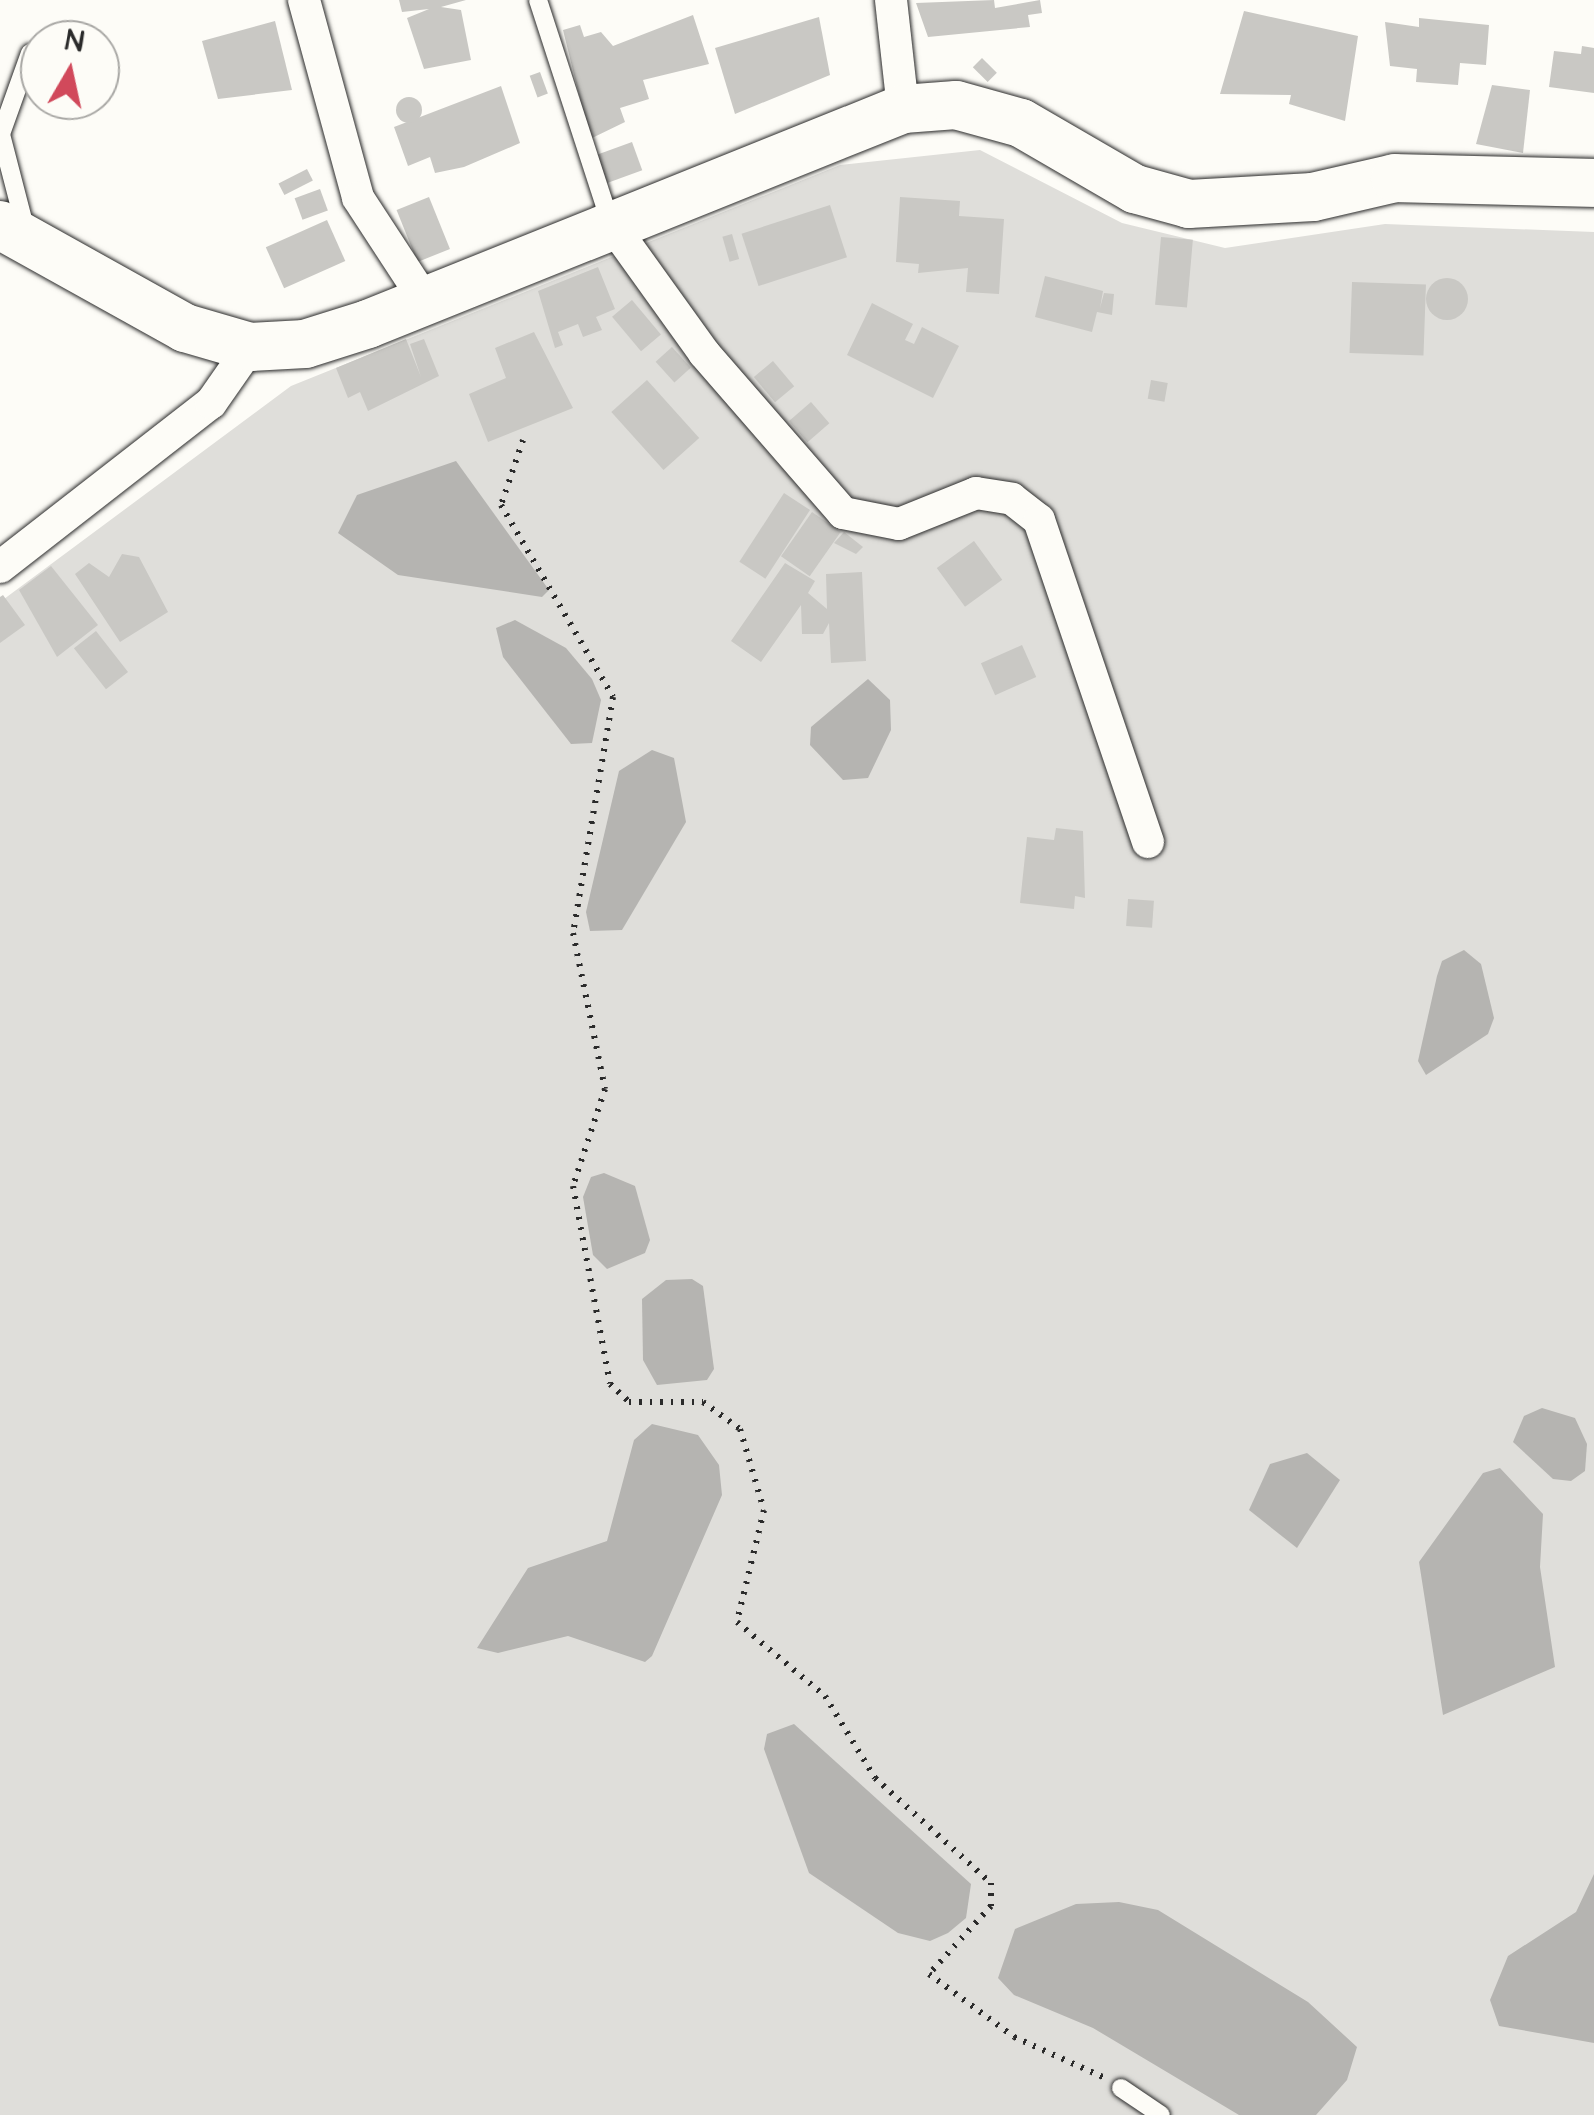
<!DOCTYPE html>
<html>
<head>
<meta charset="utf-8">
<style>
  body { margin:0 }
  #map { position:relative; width:1594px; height:2115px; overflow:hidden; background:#fdfcf7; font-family:"Architects Daughter",sans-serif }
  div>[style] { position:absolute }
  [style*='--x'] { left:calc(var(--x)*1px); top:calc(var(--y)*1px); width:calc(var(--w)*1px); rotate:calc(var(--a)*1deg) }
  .green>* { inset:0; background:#dfdeda }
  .water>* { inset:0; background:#b5b4b1 }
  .building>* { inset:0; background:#c9c8c4; transform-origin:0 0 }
  .round { border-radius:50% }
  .path>* { height:6px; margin-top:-3px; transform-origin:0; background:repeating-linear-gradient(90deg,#2b2b2b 0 2.5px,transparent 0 10.5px) }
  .roads { filter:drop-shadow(0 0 2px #2b2b2b) drop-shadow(0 0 2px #2b2b2b) }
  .lane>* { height:18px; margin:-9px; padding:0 9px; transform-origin:9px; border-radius:9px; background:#fdfcf7 }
  .street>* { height:32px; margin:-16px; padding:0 16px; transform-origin:16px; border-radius:16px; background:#fdfcf7 }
  .secondary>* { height:48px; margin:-24px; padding:0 24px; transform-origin:24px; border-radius:24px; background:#fdfcf7 }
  span { translate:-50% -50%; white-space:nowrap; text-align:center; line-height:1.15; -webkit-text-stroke:8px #fdfcf7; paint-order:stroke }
  .north { position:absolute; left:20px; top:20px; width:100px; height:100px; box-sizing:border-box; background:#fdfcf7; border:2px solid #a9a8a5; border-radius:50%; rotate:9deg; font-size:28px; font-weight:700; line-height:40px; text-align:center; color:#2b2b2b }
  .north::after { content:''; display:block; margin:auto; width:35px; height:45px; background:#d1495b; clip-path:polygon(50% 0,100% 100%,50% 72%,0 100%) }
</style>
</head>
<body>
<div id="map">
  <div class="green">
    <div style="clip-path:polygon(980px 150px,1122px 223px,1225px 248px,1385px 224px,1594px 232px,1594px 2115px,0 2115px,0 602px,291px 386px,840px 165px)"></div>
  </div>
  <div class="water">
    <div style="clip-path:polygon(456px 461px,549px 590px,542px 597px,398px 575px,338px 533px,357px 495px)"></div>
    <div style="clip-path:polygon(515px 620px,566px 648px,592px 679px,601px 700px,592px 743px,571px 744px,503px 657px,496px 628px)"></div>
    <div style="clip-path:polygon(868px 679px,890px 700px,891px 730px,868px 778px,843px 780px,810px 745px,811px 727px)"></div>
    <div style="clip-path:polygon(652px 750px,674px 758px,686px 822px,622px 930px,590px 931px,586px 912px,619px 771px)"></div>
    <div style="clip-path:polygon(1464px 950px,1481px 964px,1494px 1018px,1488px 1034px,1426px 1075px,1418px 1061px,1437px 976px,1442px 961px)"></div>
    <div style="clip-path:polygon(604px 1173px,635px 1186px,650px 1240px,645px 1253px,607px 1269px,593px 1255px,583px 1197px,591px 1177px)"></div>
    <div style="clip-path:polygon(692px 1279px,703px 1286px,714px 1369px,707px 1380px,657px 1385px,643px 1360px,642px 1299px,666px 1280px)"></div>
    <div style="clip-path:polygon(1542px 1408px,1575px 1418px,1587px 1444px,1585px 1471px,1571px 1481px,1553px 1479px,1513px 1442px,1524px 1416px)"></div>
    <div style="clip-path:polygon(652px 1424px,698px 1435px,719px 1465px,722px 1495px,652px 1656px,645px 1662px,568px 1636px,498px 1653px,477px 1648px,528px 1568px,607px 1541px,634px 1440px)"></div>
    <div style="clip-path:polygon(1307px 1453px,1340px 1480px,1297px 1548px,1249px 1510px,1270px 1464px)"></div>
    <div style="clip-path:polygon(1500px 1468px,1543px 1514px,1540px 1567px,1555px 1667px,1443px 1715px,1419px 1562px,1483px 1473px)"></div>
    <div style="clip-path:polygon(794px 1724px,971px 1884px,966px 1918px,948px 1933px,930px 1941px,898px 1933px,809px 1873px,764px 1749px,767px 1734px)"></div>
    <div style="clip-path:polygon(1594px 1874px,1594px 2043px,1499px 2026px,1490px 2000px,1508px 1956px,1576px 1912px)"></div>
    <div style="clip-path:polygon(1119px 1902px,1158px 1910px,1308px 2002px,1357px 2047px,1347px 2080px,1316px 2115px,1239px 2115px,1093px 2028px,1014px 1995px,998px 1978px,1015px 1929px,1076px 1904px)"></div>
  </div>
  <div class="building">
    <div style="clip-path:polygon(399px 0,466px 0,441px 7px,461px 10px,471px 60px,424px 69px,407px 18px,429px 9px,402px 12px)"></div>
    <div style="clip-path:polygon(994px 0,995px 8px,1040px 0,1042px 13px,1028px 15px,1030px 27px,928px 37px,916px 3px)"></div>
    <div style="clip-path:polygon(1244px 11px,1358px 36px,1345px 121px,1289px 104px,1291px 95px,1220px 94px)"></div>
    <div style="clip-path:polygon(693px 15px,709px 64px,643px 80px,649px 99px,620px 108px,625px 122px,590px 139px,563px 30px,580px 25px,584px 37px,601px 32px,613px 46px)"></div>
    <div style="clip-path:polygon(819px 17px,830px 75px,735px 114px,715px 48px)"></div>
    <div style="clip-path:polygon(1419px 18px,1489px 25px,1486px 65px,1460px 63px,1458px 85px,1416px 82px,1417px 69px,1390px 66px,1385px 22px,1419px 27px)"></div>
    <div style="clip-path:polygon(275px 21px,292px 90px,218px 99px,202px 41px)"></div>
    <div style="clip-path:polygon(1582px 46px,1594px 48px,1594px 93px,1549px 87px,1554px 51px,1581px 54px)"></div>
    <div style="left:982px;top:58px;width:21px;height:13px;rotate:45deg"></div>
    <div style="left:540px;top:72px;width:23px;height:11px;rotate:70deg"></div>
    <div style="clip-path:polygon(1492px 85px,1530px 90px,1523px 153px,1476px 144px)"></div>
    <div style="clip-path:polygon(501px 86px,520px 143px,464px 167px,435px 173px,430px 157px,408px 166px,394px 127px)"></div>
    <div class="round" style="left:396px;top:97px;width:26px;height:26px"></div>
    <div style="left:632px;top:142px;width:30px;height:38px;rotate:70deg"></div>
    <div style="left:307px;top:169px;width:13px;height:32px;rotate:63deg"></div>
    <div style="left:320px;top:189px;width:23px;height:27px;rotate:70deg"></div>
    <div style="left:429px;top:197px;width:56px;height:35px;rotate:68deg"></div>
    <div style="clip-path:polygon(900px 197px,960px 201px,959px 216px,1004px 219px,999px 294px,966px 292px,968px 268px,918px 273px,919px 264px,896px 262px)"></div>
    <div style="left:830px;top:205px;width:55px;height:93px;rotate:72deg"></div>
    <div style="left:327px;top:220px;width:45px;height:67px;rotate:66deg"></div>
    <div style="left:732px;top:234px;width:26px;height:10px;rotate:74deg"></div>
    <div style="left:1161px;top:237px;width:32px;height:68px;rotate:5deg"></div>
    <div style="clip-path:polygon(598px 267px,615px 309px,596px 317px,602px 330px,583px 337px,578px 324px,558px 332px,563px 345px,555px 348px,538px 291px)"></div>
    <div style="clip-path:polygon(1045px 276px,1103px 291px,1100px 308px,1104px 293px,1114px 294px,1112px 315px,1097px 312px,1092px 332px,1035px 317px)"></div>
    <div class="round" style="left:1426px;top:278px;width:42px;height:42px"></div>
    <div style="left:1352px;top:282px;width:74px;height:71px;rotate:2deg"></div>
    <div style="left:632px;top:300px;width:45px;height:26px;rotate:50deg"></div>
    <div style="clip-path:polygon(872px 303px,913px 324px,905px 340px,914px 344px,922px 327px,959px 346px,933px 398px,847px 355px)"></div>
    <div style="clip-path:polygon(534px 332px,573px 408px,488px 442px,469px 394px,506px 378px,495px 348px)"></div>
    <div style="clip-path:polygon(406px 339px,421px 377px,410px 344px,424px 339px,439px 376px,368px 411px,360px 392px,348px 398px,336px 368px)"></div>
    <div style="left:672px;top:347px;width:28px;height:22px;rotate:48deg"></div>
    <div style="left:773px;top:361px;width:33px;height:25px;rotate:50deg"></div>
    <div style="left:647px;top:380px;width:78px;height:48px;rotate:48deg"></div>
    <div style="left:1151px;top:380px;width:17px;height:19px;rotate:10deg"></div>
    <div style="left:811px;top:402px;width:28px;height:29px;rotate:49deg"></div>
    <div style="left:784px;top:493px;width:31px;height:82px;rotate:33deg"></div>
    <div style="left:812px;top:512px;width:35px;height:54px;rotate:35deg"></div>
    <div style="clip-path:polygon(844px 532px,863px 547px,856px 554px,834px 543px)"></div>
    <div style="left:974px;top:541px;width:48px;height:46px;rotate:54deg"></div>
    <div style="clip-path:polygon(122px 554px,139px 557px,168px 612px,120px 642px,75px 574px,89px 563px,109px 577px)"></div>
    <div style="clip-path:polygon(785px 563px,815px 581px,808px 593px,827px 609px,826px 574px,862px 572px,866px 661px,831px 663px,829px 623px,823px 634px,802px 634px,801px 605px,761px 662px,731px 641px)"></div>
    <div style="clip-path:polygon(51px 566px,98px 625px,57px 657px,19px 590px)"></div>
    <div style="clip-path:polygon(3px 595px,25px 625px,0 643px,0 597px)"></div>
    <div style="left:96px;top:631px;width:52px;height:28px;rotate:52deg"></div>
    <div style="left:1022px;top:645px;width:35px;height:45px;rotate:66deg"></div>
    <div style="clip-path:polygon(1056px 828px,1083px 831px,1085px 898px,1075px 896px,1074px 909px,1020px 903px,1027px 837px,1054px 840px)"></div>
    <div style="left:1128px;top:899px;width:26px;height:27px;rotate:4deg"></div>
  </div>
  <div class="path">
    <div style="--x:523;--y:440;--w:69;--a:108.7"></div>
    <div style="--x:501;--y:505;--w:222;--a:59.7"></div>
    <div style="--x:613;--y:697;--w:239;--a:99.6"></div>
    <div style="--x:573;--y:933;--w:159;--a:78.4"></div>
    <div style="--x:605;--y:1089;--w:102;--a:108.3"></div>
    <div style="--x:573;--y:1186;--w:201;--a:79.4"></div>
    <div style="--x:610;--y:1384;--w:26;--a:43"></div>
    <div style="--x:629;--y:1402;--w:74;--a:0"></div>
    <div style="--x:703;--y:1402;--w:46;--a:36.1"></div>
    <div style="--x:740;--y:1429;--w:84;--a:73.5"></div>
    <div style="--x:764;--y:1510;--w:115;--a:103.6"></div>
    <div style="--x:737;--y:1622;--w:115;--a:40.1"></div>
    <div style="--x:825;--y:1696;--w:96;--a:58.6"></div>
    <div style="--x:875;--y:1778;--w:156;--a:42.2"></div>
    <div style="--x:991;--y:1883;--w:23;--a:90"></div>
    <div style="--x:991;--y:1906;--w:92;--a:132.4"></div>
    <div style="--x:929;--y:1974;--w:106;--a:36.5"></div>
    <div style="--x:1014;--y:2037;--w:98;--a:24.2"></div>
  </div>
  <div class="roads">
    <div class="lane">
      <div style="--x:538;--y:0;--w:233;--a:72"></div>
      <div style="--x:26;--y:231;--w:100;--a:-104.5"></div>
      <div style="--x:1;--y:134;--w:86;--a:-70.3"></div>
      <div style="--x:1121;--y:2088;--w:48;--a:34"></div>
    </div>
    <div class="street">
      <div style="--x:304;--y:0;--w:205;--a:74.7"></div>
      <div style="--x:358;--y:198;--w:121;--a:56.8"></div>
      <div style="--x:891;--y:0;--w:110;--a:83.7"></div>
      <div style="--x:610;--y:222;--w:161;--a:54.3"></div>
      <div style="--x:704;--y:353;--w:212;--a:49"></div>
      <div style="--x:843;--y:513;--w:57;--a:11.1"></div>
      <div style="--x:899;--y:524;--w:83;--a:-21.9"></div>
      <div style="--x:976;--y:493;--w:36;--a:9"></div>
      <div style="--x:1012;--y:499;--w:34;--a:38"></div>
      <div style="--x:1039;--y:520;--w:340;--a:71.3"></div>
      <div style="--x:0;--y:567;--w:267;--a:-37.9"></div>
      <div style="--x:211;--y:403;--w:68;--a:-55.1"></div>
    </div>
    <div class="secondary">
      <div style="--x:0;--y:225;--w:212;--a:29.1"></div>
      <div style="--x:185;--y:328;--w:68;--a:16.3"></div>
      <div style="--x:250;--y:347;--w:55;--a:-3.1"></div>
      <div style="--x:305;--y:344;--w:66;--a:-17.6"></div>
      <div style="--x:368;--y:324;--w:577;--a:-21.89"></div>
      <div style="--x:903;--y:109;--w:53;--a:-4.3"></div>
      <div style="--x:956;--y:105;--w:67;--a:15.5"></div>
      <div style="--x:1021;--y:123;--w:132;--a:30.1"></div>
      <div style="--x:1135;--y:189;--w:56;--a:15.5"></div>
      <div style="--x:1189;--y:204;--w:124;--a:-3.2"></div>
      <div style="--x:1313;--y:197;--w:84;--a:-13"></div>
      <div style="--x:1395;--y:178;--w:199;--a:1.4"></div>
    </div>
  </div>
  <div class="north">N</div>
</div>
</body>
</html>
